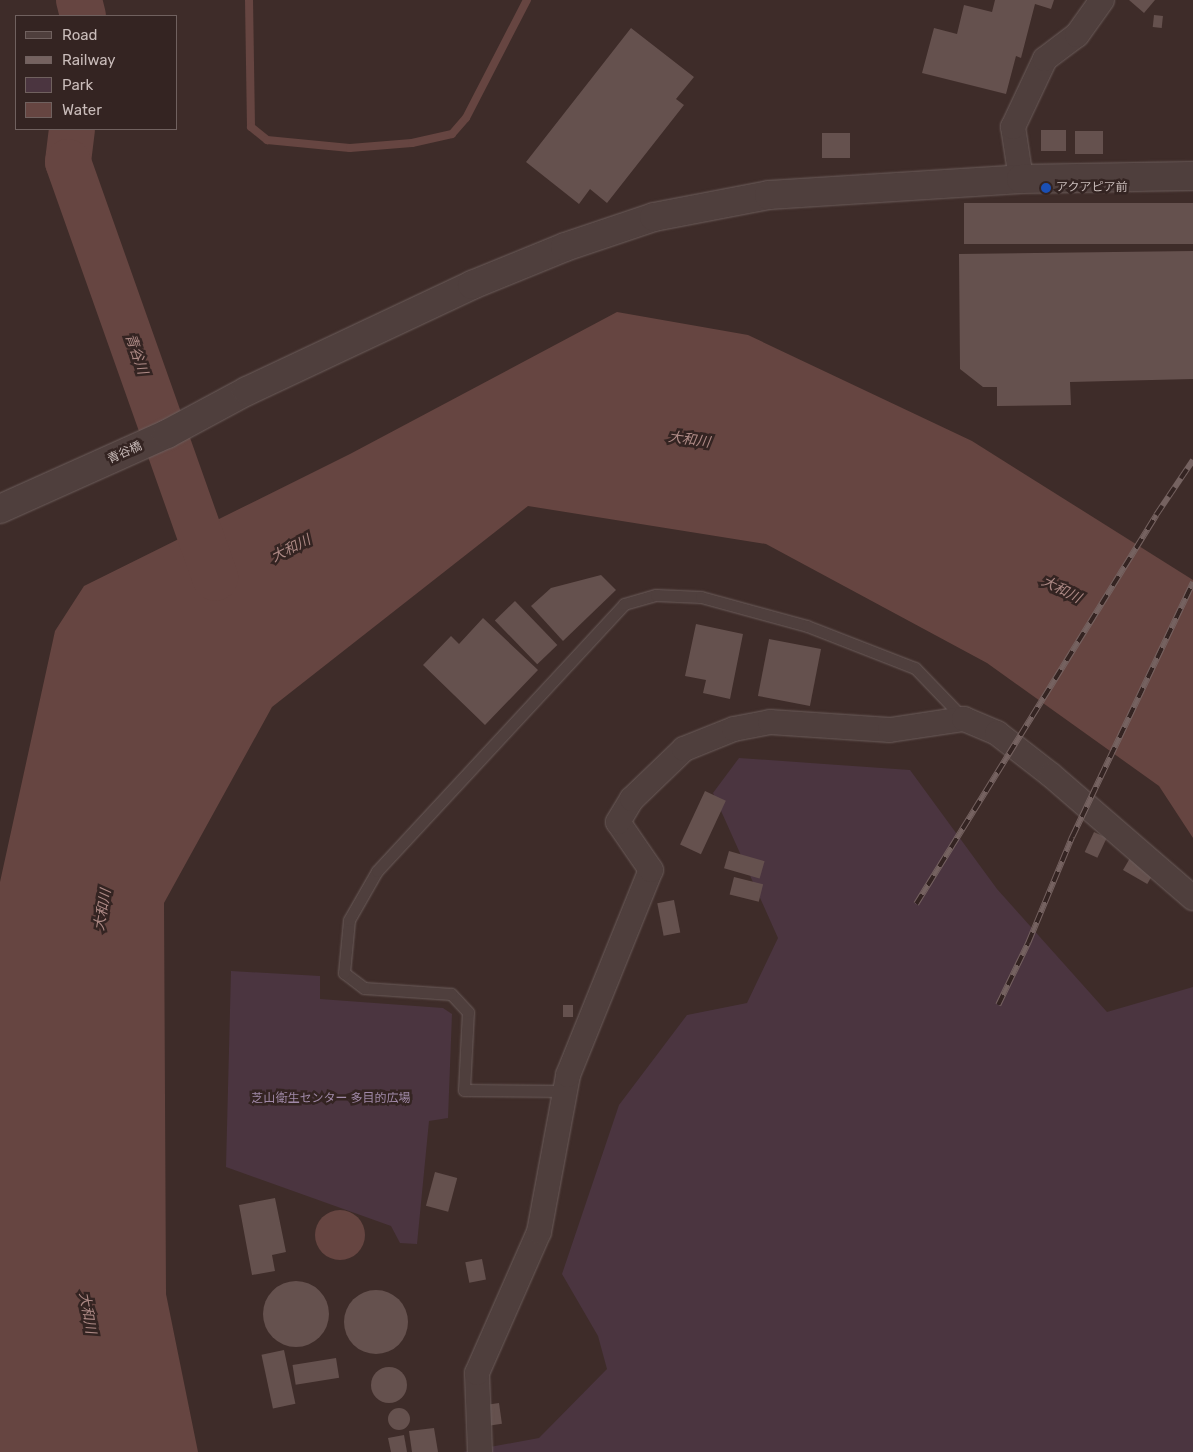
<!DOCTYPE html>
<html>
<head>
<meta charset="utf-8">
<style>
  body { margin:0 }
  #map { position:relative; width:1193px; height:1452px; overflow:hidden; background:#3e2c29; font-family:Rubik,"Noto Sans JP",sans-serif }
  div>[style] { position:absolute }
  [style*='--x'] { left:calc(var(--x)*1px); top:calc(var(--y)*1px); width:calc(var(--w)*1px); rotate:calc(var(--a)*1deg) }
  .green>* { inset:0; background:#4b3540 }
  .water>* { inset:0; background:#664541 }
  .round { border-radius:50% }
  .stream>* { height:8px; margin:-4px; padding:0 4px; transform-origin:4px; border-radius:4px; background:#664541 }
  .river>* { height:46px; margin:-23px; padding:0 23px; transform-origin:23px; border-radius:23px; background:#664541 }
  .building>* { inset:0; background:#65514e; transform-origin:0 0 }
  .roads { filter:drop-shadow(0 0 1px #6c5d5b) drop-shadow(0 0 1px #6c5d5b) }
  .service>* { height:11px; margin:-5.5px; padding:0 5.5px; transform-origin:5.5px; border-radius:5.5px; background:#4f3f3d }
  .minor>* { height:24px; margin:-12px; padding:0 12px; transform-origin:12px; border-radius:12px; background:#4f3f3d }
  .tertiary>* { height:28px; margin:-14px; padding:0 14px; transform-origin:14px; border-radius:14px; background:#4f3f3d }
  .rail>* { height:5.5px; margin-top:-2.75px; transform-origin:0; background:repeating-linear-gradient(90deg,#342422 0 11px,#756260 0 22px); box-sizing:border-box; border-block:1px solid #756260 }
  .dots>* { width:14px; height:14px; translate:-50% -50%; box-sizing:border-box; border:2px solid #342422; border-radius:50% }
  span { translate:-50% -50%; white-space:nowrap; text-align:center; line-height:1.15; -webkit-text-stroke:5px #342422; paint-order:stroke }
  .poi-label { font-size:12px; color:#c9bcba }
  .left { translate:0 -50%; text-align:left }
  .street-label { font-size:12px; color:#c9bcba }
  .park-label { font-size:12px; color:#a089a7 }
  .water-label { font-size:14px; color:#ad8985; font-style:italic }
  .legend { position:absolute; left:15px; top:15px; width:162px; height:115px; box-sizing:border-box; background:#342422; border:1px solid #70615f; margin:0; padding:6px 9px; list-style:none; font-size:15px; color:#c9bcba }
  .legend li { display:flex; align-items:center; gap:10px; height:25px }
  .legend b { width:25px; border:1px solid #70615f }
</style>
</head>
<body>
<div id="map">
  <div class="green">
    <div style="clip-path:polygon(739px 758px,910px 770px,997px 889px,1107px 1012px,1193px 987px,1193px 1452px,463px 1452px,539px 1438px,607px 1369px,598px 1336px,562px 1274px,619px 1105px,687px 1015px,747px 1003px,778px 938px,713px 793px)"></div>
    <div style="clip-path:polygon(231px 971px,320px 976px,320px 999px,443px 1008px,452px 1014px,448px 1118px,429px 1121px,417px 1244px,400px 1243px,391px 1226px,226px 1167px)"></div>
  </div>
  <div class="water">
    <div style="clip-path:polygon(617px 312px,748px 335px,972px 441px,1193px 580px,1193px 838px,1159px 786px,987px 663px,766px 544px,528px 506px,272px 707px,164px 903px,166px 1294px,198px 1452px,0 1452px,0 882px,55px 631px,84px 586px,350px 454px)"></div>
    <div class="round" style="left:315px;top:1210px;width:50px;height:50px"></div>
  </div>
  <div class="stream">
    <div style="--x:249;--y:0;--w:127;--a:89.1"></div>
    <div style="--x:251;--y:127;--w:21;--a:39"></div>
    <div style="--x:267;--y:140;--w:83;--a:5.5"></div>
    <div style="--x:350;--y:148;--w:62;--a:-4.6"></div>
    <div style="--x:412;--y:143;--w:41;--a:-12.7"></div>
    <div style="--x:452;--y:134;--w:21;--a:-49"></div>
    <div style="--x:466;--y:118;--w:133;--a:-62.7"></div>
  </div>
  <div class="river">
    <div style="--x:79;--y:0;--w:16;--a:76"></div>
    <div style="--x:72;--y:129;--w:33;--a:97"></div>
    <div style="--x:68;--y:162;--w:441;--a:70.5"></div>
  </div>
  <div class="building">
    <div style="clip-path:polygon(995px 0,1054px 0,1051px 9px,1035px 4px,1021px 58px,1016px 56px,1006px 94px,922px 73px,934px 28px,957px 34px,964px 5px,992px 12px)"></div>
    <div style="clip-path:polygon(1129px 0,1155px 0,1144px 13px)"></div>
    <div style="left:1154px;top:15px;width:9px;height:12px;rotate:6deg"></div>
    <div style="clip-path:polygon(631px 28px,694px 77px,676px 99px,684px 105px,607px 203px,590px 189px,579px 204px,526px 162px)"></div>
    <div style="left:1041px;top:130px;width:25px;height:21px"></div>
    <div style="left:1075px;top:131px;width:28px;height:23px"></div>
    <div style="left:850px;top:133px;width:25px;height:28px;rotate:90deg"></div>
    <div style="left:1193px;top:203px;width:41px;height:229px;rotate:90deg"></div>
    <div style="clip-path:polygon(1193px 251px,1193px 379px,1070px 382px,1071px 405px,997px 406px,997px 387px,983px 387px,960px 369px,959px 254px)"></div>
    <div style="clip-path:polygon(601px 575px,616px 590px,563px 641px,531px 606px,551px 588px)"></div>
    <div style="left:515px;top:601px;width:61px;height:28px;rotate:46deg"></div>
    <div style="clip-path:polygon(483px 618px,538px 670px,485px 725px,423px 665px,451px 636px,459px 644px)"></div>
    <div style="clip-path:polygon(696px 624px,743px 634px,730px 699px,703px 693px,706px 680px,685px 676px)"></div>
    <div style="left:769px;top:639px;width:53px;height:58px;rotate:11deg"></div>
    <div style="left:705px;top:791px;width:23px;height:59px;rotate:25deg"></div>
    <div style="left:1094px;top:832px;width:14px;height:22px;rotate:25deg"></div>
    <div style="left:729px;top:851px;width:37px;height:18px;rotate:16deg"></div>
    <div style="left:1130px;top:858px;width:28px;height:14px;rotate:30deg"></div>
    <div style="left:734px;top:877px;width:30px;height:18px;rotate:14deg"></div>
    <div style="left:674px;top:900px;width:33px;height:17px;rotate:79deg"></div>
    <div style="left:563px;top:1005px;width:10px;height:12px"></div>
    <div style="left:435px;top:1172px;width:23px;height:35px;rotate:15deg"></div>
    <div style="clip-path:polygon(275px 1198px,286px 1252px,272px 1255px,275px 1271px,252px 1275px,239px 1205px)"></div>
    <div style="left:482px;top:1259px;width:21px;height:17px;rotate:79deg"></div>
    <div class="round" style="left:263px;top:1281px;width:66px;height:66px"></div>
    <div class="round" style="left:344px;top:1290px;width:64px;height:64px"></div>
    <div style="left:284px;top:1350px;width:55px;height:23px;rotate:78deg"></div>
    <div style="left:336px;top:1358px;width:20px;height:44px;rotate:81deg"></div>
    <div class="round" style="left:371px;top:1367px;width:36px;height:36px"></div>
    <div style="left:499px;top:1403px;width:21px;height:12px;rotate:82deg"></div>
    <div class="round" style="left:388px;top:1408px;width:22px;height:22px"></div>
    <div style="clip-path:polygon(434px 1428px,438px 1452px,412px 1452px,409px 1431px)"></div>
    <div style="clip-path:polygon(404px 1435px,407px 1452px,391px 1452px,388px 1438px)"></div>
  </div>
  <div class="roads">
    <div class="service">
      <div style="--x:565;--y:1091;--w:101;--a:-179.4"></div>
      <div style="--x:464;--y:1090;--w:78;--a:-87.1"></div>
      <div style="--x:468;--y:1012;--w:25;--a:-133"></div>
      <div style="--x:451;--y:994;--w:87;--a:-176.1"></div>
      <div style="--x:364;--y:988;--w:25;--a:-143"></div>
      <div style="--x:344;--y:973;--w:53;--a:-84.6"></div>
      <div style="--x:349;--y:920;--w:56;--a:-60.3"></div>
      <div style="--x:377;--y:871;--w:364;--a:-47.2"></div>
      <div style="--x:624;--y:604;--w:33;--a:-16"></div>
      <div style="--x:656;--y:595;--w:45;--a:2.5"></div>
      <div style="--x:701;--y:597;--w:110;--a:15.3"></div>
      <div style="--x:807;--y:626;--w:116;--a:21.3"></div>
      <div style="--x:915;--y:668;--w:71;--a:46.1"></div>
    </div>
    <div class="minor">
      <div style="--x:1021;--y:179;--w:53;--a:-98.7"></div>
      <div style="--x:1013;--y:127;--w:75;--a:-64.8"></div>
      <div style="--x:1045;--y:59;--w:40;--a:-37"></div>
      <div style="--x:1077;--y:35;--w:43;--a:-54.5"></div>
      <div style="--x:480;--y:1452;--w:79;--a:-92.2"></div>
      <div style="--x:477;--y:1373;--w:154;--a:-66.3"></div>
      <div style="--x:539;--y:1232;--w:160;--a:-79.5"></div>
      <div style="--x:568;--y:1075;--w:221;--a:-68"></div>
      <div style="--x:651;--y:870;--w:58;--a:-124.5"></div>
      <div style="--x:618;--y:822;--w:27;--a:-59"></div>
      <div style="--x:632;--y:799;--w:72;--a:-43.9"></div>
      <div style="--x:684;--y:749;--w:54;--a:-21.8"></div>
      <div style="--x:734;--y:729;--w:37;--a:-11"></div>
      <div style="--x:770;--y:722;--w:120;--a:3.8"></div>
      <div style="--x:890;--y:730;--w:75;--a:-8.5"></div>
      <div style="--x:964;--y:719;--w:36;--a:23"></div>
      <div style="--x:997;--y:733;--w:68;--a:37.9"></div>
      <div style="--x:1051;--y:775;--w:188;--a:40.9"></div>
    </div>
    <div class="tertiary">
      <div style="--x:0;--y:509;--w:183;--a:-24.2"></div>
      <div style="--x:167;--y:434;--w:91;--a:-28.3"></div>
      <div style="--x:247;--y:391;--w:249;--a:-25.2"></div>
      <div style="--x:472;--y:285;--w:100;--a:-22.2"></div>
      <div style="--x:565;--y:247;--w:94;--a:-18.6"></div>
      <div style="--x:654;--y:217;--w:117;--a:-10.8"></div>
      <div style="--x:769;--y:195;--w:253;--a:-3.6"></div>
      <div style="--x:1021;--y:179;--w:172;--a:-1"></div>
    </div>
  </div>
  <div class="rail">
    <div style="--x:916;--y:904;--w:457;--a:-58.3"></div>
    <div style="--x:1156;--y:515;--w:66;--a:-56.1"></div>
    <div style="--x:998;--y:1005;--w:69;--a:-64.2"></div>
    <div style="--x:1028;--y:943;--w:115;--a:-67.5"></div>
    <div style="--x:1072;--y:837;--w:282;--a:-64.6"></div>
  </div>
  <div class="dots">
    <div style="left:1046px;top:188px;background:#1a4fb4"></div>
  </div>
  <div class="poi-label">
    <span class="left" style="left:1056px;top:188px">アクアピア前</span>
  </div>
  <div class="street-label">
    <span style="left:125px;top:453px;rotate:-24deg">青谷橋</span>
  </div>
  <div class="park-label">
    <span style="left:331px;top:1099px">芝山衛生センター 多目的広場</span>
  </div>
  <div class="water-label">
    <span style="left:136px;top:354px;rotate:71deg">青谷川</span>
    <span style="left:689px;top:440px;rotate:8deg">大和川</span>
    <span style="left:291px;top:549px;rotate:-27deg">大和川</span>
    <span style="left:1061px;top:590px;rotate:27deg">大和川</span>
    <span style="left:103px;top:910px;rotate:-80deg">大和川</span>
    <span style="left:87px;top:1313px;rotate:80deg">大和川</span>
  </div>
  <ul class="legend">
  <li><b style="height:6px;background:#4f3f3d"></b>Road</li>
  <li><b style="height:6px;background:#756260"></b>Railway</li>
  <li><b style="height:14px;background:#4b3540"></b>Park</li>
  <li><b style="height:14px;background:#664541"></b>Water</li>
  </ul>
</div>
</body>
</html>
